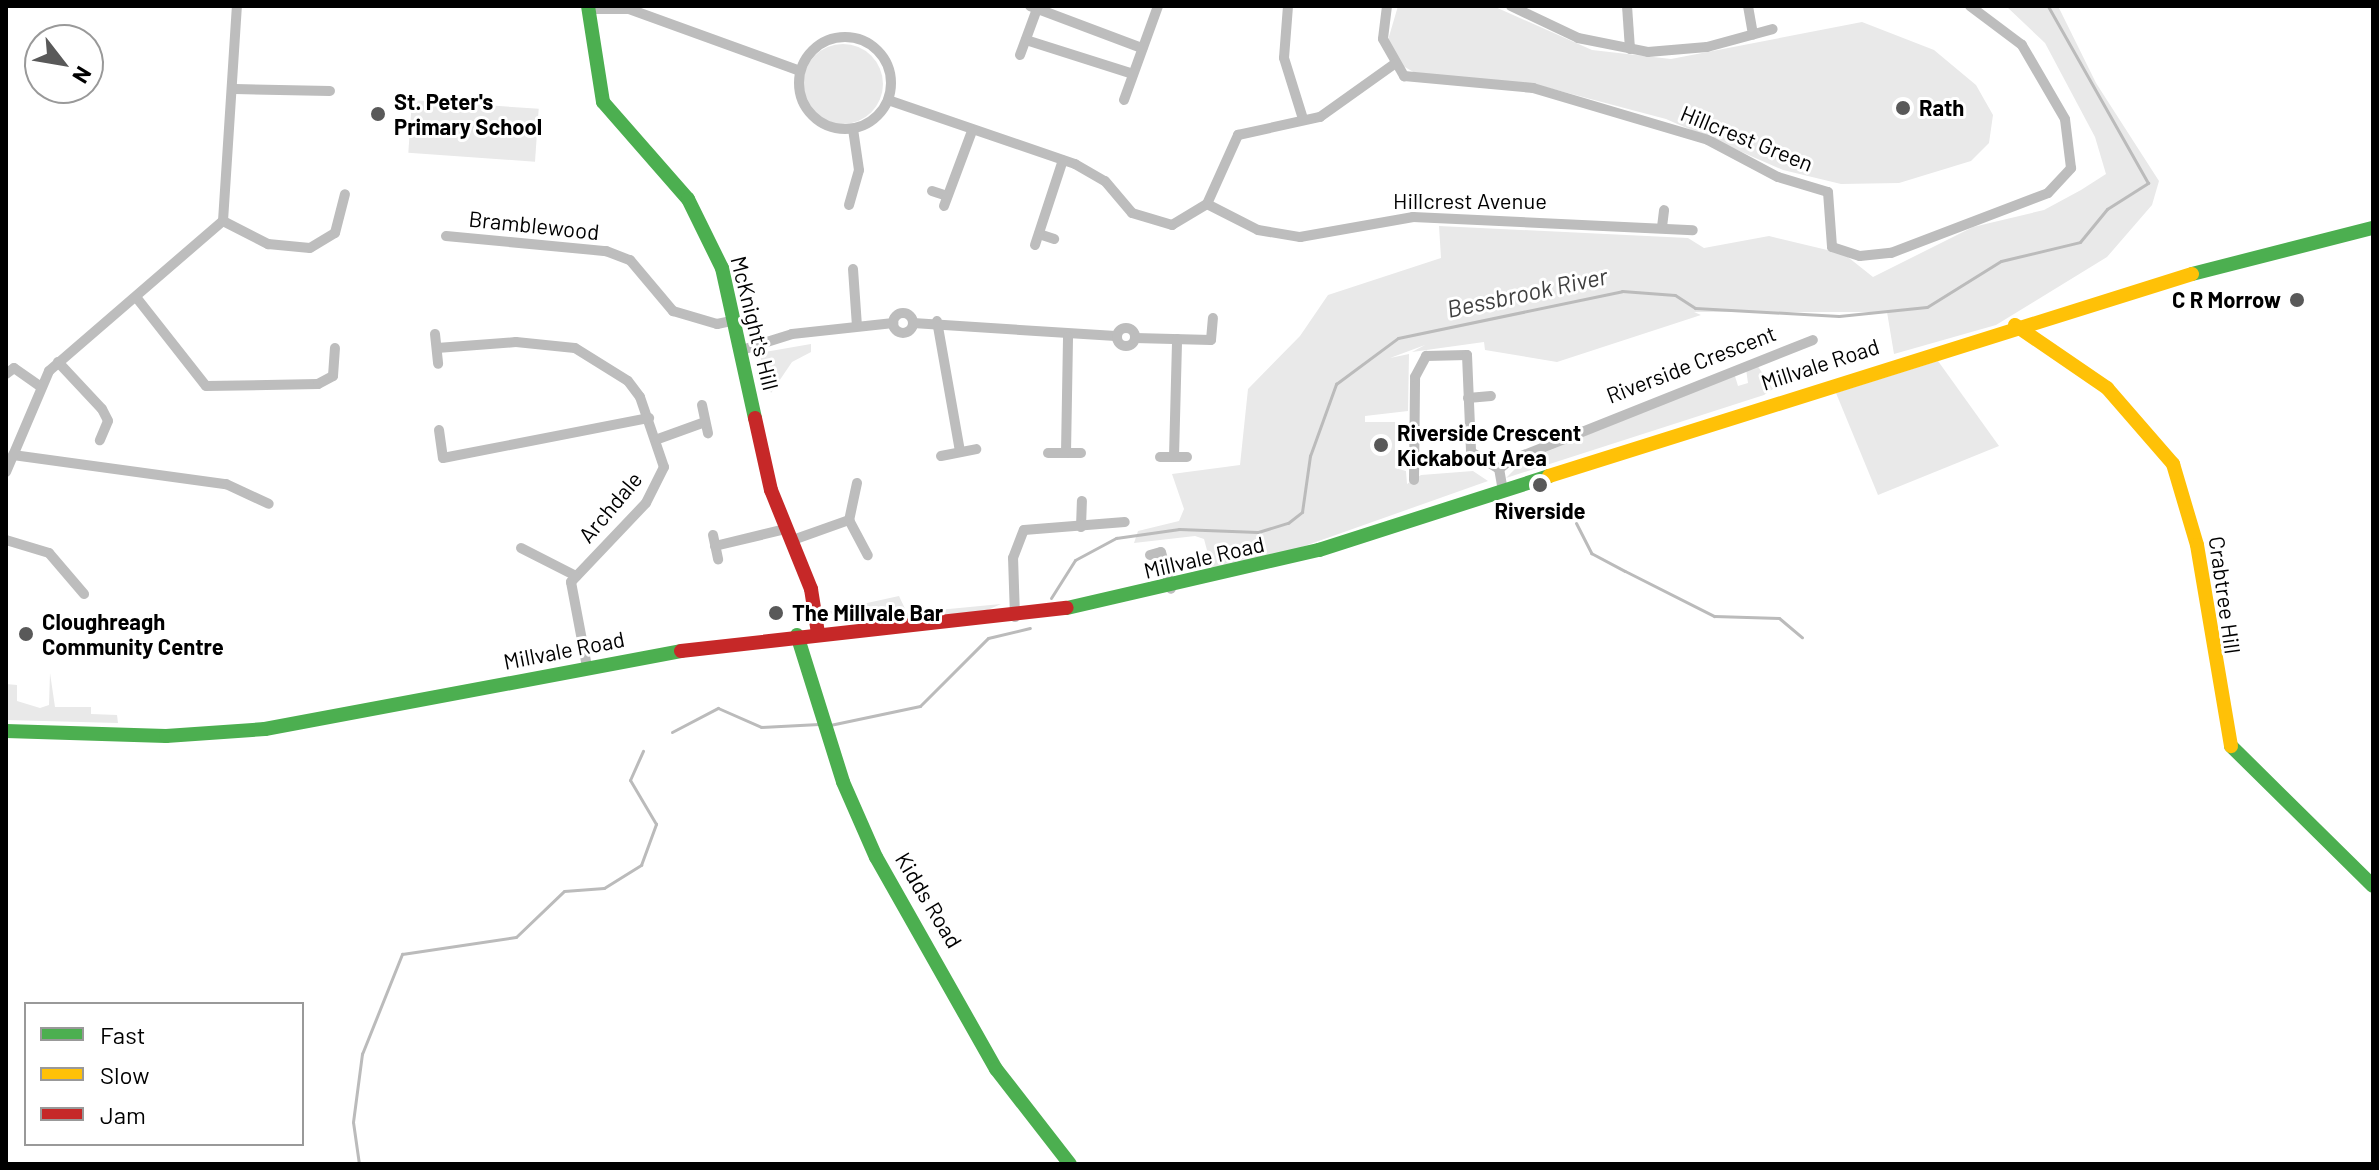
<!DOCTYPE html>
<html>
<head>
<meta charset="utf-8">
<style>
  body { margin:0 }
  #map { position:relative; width:2379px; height:1170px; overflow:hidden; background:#fff; font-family:Barlow,sans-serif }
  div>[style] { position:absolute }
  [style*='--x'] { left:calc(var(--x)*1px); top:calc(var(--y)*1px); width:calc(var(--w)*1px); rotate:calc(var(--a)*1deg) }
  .green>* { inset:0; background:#e9e9e9; transform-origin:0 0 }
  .round { border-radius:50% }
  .stream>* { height:3px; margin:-1.5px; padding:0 1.5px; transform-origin:1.5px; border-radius:1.5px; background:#bbb }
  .street>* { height:10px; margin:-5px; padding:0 5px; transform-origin:5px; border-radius:5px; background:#bdbdbd }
  .street>.ring { margin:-5px; padding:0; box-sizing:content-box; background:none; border:10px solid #bdbdbd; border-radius:50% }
  .fast>* { height:14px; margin:-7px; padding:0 7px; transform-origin:7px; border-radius:7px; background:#4caf50 }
  .slow>* { height:14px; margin:-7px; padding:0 7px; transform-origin:7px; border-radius:7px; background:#ffc107 }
  .jam>* { height:14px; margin:-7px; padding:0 7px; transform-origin:7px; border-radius:7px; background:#c62828 }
  .dots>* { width:22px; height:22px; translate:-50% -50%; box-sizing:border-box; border:4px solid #fff; border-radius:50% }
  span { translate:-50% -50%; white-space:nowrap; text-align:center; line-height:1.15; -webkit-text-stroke:6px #fff; paint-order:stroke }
  .poi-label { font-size:22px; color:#000; font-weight:700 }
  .left { translate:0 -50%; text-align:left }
  .right { translate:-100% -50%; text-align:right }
  .street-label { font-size:22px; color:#000 }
  .water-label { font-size:24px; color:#3f3f3f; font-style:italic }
  .frame { position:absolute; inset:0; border:8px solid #000; pointer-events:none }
  .legend { position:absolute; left:24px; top:1002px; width:280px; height:144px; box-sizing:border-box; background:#fff; border:2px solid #999; margin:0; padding:10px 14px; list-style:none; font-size:24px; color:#000 }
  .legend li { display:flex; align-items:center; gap:16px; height:40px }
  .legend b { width:40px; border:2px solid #999 }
  .north { position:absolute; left:24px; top:24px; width:80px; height:80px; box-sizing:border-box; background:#fff; border:2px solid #999; border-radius:50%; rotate:121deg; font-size:22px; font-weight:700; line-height:32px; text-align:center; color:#000 }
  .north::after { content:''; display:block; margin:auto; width:28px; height:36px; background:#595959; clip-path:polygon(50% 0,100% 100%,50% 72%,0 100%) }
</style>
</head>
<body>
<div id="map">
  <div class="green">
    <div style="clip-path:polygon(1398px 6px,1493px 6px,1592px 50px,1671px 59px,1862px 22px,1934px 50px,1976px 85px,1993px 115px,1989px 143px,1971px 161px,1899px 183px,1841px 184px,1783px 170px,1666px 119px,1530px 83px,1424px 78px,1403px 66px,1388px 40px)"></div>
    <div style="clip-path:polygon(2006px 6px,2058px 6px,2096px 83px,2159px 181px,2152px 205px,2107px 257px,1996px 325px,1894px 354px,1887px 312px,1694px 312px,1701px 315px,1557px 362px,1485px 350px,1484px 342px,1412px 352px,1425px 345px,1390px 358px,1409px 354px,1408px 411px,1365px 416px,1365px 422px,1395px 422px,1395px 468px,1406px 471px,1407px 484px,1421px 475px,1473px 471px,1488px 481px,1251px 565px,1212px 569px,1204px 539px,1195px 536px,1134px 543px,1138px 531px,1179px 521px,1184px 509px,1172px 474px,1240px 465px,1248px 389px,1300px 336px,1328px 295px,1441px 258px,1439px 226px,1688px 238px,1704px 248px,1769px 236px,1844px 254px,1873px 277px,1973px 227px,2044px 210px,2081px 190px,2106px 174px,2095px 137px,2045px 43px)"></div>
    <div class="round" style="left:803px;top:44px;width:80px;height:80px"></div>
    <div style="left:412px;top:100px;width:127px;height:53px;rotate:4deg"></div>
    <div style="clip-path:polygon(811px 344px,811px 352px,792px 362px,771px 393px,759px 353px)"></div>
    <div style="clip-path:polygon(1938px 361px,1999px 446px,1878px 495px,1836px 393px)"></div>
    <div style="clip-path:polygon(1755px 362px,1773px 389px,1764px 395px,1506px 478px,1522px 462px,1734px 373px,1738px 386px,1748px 383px,1746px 369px)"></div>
    <div style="clip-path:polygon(899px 596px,907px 613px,1001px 604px,974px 616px,860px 623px,826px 612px)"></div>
    <div style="clip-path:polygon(50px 673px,55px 707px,91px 707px,91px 714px,117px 715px,118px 723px,6px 720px,6px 684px,17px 685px,17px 701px,40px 708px,49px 705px)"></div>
  </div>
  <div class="stream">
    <div style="--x:1500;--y:502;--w:63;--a:15.6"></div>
    <div style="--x:1576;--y:523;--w:34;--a:63"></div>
    <div style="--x:1591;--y:553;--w:38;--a:28"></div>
    <div style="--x:1625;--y:571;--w:100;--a:26.8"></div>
    <div style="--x:1714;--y:616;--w:65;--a:1.8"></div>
    <div style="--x:1779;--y:618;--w:30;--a:40"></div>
    <div style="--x:1051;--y:598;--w:45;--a:-57.7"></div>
    <div style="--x:1075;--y:560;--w:47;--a:-28.2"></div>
    <div style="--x:1116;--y:538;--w:64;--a:-8.1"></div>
    <div style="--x:1179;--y:529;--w:79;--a:2.2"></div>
    <div style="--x:1258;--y:532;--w:31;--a:-17"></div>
    <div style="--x:1288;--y:523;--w:18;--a:-38"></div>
    <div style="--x:1302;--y:512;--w:57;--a:-81.9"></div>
    <div style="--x:1310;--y:456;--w:77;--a:-70.1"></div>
    <div style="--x:1336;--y:384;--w:77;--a:-36.6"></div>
    <div style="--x:1398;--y:338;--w:229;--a:-11.8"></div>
    <div style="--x:1622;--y:291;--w:53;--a:4.3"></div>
    <div style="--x:1675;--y:295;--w:24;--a:33"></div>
    <div style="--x:1695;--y:308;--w:144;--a:3.2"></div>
    <div style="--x:1839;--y:316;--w:88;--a:-5.8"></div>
    <div style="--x:1927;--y:307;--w:87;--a:-31.9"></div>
    <div style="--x:2001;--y:261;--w:81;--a:-13.5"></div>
    <div style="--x:2080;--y:242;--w:43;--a:-50.7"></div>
    <div style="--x:2107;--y:209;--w:49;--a:-32.4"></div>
    <div style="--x:2148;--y:183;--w:203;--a:-119.5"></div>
    <div style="--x:830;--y:725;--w:92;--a:-11.9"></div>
    <div style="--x:920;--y:706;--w:96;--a:-45"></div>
    <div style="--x:988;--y:638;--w:43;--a:-13.4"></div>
    <div style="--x:672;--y:732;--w:52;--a:-27.6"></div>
    <div style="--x:718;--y:708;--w:47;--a:23.8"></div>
    <div style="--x:761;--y:727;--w:58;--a:-3"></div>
    <div style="--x:359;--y:1164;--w:42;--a:-98.1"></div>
    <div style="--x:353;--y:1122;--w:69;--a:-82.5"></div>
    <div style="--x:362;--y:1054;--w:108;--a:-68.2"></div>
    <div style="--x:402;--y:954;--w:115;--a:-8.5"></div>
    <div style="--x:516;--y:937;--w:66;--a:-43.8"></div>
    <div style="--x:564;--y:891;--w:40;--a:-4.3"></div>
    <div style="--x:604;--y:888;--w:44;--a:-31.9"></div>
    <div style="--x:641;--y:865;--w:44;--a:-69.9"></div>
    <div style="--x:656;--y:824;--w:51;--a:-120.6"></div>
    <div style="--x:630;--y:780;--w:32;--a:-66"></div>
  </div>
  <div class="street">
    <div style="--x:1030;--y:6;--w:120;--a:20.6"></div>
    <div style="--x:1288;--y:6;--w:52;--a:94.4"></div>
    <div style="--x:1284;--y:58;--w:64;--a:72.7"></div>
    <div style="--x:1387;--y:6;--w:33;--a:97"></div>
    <div style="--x:1383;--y:39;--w:43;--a:60.4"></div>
    <div style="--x:1404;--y:76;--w:130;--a:5.3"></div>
    <div style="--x:1533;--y:88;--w:183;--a:16.5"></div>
    <div style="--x:1708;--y:140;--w:79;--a:27.9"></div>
    <div style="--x:1778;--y:177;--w:52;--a:16.7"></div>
    <div style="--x:1828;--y:192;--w:55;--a:85.8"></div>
    <div style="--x:1832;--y:247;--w:29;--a:18"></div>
    <div style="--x:1860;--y:256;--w:31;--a:-6"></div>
    <div style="--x:1891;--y:253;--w:168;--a:-20.9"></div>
    <div style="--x:2048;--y:193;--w:34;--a:-47"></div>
    <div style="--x:2071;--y:168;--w:49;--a:-97"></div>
    <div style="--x:2065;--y:119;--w:86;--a:-120.2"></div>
    <div style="--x:2022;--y:45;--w:65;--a:-143.1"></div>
    <div style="--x:1511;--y:6;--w:74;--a:25.5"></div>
    <div style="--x:1578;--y:38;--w:71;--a:11.3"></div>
    <div style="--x:1648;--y:52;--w:59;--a:-4.8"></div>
    <div style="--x:1707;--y:47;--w:68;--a:-15.3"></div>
    <div style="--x:1627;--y:6;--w:43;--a:86"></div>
    <div style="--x:1748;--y:6;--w:29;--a:80"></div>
    <div style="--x:589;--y:9;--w:40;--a:0"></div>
    <div style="--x:629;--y:9;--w:182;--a:19.9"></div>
    <div class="ring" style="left:799px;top:37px;width:82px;height:82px"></div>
    <div style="--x:1026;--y:40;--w:112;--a:17.6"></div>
    <div style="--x:1020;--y:55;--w:49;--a:-69.7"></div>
    <div style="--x:235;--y:89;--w:95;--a:1.2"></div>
    <div style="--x:888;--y:100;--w:198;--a:18.9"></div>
    <div style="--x:1075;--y:164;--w:34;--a:30"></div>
    <div style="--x:1105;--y:181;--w:42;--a:49.8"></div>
    <div style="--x:1132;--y:213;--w:42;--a:16.7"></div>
    <div style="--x:1172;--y:225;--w:41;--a:-31"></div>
    <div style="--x:1207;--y:204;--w:76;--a:-65.8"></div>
    <div style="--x:1238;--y:135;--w:84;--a:-12.4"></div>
    <div style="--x:1320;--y:117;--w:90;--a:-35.5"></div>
    <div style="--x:1124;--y:100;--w:100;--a:-70.1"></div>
    <div style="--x:932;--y:191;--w:16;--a:18"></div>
    <div style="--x:1207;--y:204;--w:57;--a:27"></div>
    <div style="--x:1258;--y:230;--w:43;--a:9.5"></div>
    <div style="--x:1300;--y:237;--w:115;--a:-10"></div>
    <div style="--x:1413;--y:217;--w:280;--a:2.7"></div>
    <div style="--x:849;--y:205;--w:36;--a:-74"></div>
    <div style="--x:859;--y:170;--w:41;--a:-98.3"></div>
    <div style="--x:944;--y:206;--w:80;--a:-69.5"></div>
    <div style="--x:223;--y:221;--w:51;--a:27.1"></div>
    <div style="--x:268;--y:244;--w:42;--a:5.4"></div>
    <div style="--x:310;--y:248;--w:29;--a:-31"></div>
    <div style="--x:335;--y:233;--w:40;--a:-75.6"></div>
    <div style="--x:1662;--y:227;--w:17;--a:-83"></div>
    <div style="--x:1039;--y:234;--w:16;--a:18"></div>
    <div style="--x:446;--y:236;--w:161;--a:5.4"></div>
    <div style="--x:606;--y:251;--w:26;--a:21"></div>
    <div style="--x:630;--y:260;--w:67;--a:49.9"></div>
    <div style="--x:673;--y:311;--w:46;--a:16.5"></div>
    <div style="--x:717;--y:324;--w:19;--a:-12"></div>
    <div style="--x:1035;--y:245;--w:89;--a:-71.8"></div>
    <div style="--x:853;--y:269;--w:57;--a:86"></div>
    <div style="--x:136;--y:297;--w:113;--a:51.8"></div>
    <div style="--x:206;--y:386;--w:112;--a:-1"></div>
    <div style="--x:318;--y:384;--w:17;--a:-28"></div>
    <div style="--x:333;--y:376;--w:28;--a:-86"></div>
    <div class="ring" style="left:893px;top:313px;width:10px;height:10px"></div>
    <div style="--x:937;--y:321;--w:133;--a:80"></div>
    <div style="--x:913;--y:323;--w:203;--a:3.7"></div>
    <div class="ring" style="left:1117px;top:328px;width:8px;height:8px"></div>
    <div style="--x:435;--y:334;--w:30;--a:84"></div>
    <div style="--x:1135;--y:338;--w:76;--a:1.5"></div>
    <div style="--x:1211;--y:340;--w:22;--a:-85"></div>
    <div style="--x:437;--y:348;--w:79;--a:-4.3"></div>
    <div style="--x:516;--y:342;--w:59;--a:5.8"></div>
    <div style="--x:575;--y:348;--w:62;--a:31.9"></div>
    <div style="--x:628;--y:381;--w:20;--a:53"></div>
    <div style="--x:640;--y:397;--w:74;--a:71.1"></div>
    <div style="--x:664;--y:467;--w:40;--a:116.6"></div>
    <div style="--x:646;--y:503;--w:109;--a:133.5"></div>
    <div style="--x:571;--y:582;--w:86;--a:79.3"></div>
    <div style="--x:742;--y:350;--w:52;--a:-17.7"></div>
    <div style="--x:792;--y:334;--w:102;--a:-6.2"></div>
    <div style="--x:58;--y:362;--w:64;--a:46.9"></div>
    <div style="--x:102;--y:409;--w:13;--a:63"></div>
    <div style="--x:108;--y:421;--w:21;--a:113"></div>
    <div style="--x:6;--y:374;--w:10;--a:-37"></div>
    <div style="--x:14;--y:368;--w:32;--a:35"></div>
    <div style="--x:1468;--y:398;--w:23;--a:-5"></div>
    <div style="--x:702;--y:405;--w:29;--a:78"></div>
    <div style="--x:439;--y:430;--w:28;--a:82"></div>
    <div style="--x:443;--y:458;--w:210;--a:-11"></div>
    <div style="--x:658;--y:439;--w:50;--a:-19.9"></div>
    <div style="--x:1048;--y:453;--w:33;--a:0"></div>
    <div style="--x:1066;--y:453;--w:116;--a:-89"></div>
    <div style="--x:13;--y:455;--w:215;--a:7.8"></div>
    <div style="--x:226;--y:484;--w:47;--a:24.9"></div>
    <div style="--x:941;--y:456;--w:36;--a:-11"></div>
    <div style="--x:1160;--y:457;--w:27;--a:0"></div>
    <div style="--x:1174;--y:457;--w:118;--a:-88.5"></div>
    <div style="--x:6;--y:472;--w:110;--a:-66.9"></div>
    <div style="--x:49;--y:371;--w:230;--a:-40.8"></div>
    <div style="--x:223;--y:221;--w:215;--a:-86.3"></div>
    <div style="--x:1414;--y:480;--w:103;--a:-89.4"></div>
    <div style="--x:1415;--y:377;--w:24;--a:-62"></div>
    <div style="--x:1426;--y:356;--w:41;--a:-1.4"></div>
    <div style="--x:1467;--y:355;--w:97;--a:87.6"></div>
    <div style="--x:1471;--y:452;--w:33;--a:31"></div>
    <div style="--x:857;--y:483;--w:38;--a:102"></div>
    <div style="--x:849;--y:520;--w:40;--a:62"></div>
    <div style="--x:1503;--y:491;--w:22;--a:-100"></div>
    <div style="--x:1499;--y:469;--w:13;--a:-39"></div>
    <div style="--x:1509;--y:461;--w:327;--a:-21.7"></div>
    <div style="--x:1081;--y:527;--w:26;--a:-88"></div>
    <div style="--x:713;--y:535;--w:25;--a:78"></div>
    <div style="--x:6;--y:540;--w:45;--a:16.8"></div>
    <div style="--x:49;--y:553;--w:54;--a:49.5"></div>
    <div style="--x:790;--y:541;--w:63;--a:-19.6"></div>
    <div style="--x:715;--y:546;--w:73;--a:-13.5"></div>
    <div style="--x:521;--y:548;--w:62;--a:27"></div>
    <div style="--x:1150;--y:555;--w:11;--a:-15"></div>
    <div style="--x:1161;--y:552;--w:38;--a:75"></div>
    <div style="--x:1015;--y:617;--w:59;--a:-91.9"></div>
    <div style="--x:1013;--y:558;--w:30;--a:-69"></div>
    <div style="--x:1024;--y:530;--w:101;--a:-4.5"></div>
  </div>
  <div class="fast">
    <div style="--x:588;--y:6;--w:97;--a:81.1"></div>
    <div style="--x:603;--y:102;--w:129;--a:48.8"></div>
    <div style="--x:688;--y:199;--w:77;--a:63.8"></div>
    <div style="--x:722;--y:268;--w:154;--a:77.6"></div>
    <div style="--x:2192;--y:274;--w:187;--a:-14.3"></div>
    <div style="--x:1067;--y:608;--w:259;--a:-13"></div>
    <div style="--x:1319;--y:550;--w:242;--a:-17.8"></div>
    <div style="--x:797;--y:635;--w:154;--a:72.6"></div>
    <div style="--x:843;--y:782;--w:82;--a:66.3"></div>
    <div style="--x:876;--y:857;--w:244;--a:60.5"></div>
    <div style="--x:996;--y:1069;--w:120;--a:52.1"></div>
    <div style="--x:6;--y:731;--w:160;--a:1.8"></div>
    <div style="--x:166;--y:736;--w:99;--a:-4"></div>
    <div style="--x:265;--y:729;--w:423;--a:-10.6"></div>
    <div style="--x:2231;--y:746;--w:199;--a:44.6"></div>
  </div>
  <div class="slow">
    <div style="--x:2015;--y:325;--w:112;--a:34.4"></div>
    <div style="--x:2107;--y:388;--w:101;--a:49"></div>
    <div style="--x:2173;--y:464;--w:84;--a:73.5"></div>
    <div style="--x:2197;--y:545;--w:204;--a:80.4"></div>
    <div style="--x:1549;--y:476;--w:674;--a:-17.44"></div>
  </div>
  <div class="jam">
    <div style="--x:755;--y:418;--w:74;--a:77.5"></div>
    <div style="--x:771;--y:490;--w:107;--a:68"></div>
    <div style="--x:811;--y:589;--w:45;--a:81"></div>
    <div style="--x:681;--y:651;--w:388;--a:-6.4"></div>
  </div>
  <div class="dots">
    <div style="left:1903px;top:108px;background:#595959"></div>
    <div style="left:378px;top:114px;background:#595959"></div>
    <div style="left:2297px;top:300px;background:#595959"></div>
    <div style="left:1381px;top:445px;background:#595959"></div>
    <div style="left:1540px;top:485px;background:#595959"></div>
    <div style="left:776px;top:613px;background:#595959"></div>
    <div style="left:26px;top:634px;background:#595959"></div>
  </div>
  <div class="poi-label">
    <span class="left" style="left:394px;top:114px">St. Peter's<br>Primary School</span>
    <span class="left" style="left:1919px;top:108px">Rath</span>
    <span class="right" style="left:2281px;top:300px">C R Morrow</span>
    <span class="left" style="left:1397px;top:445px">Riverside Crescent<br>Kickabout Area</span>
    <span style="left:1540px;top:511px">Riverside</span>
    <span class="left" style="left:792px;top:613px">The Millvale Bar</span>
    <span class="left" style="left:42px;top:634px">Cloughreagh<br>Community Centre</span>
  </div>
  <div class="street-label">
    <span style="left:1747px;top:138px;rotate:22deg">Hillcrest Green</span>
    <span style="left:1470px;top:201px">Hillcrest Avenue</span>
    <span style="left:534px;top:225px;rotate:6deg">Bramblewood</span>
    <span style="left:755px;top:323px;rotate:76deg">McKnight's Hill</span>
    <span style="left:1691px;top:364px;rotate:-21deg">Riverside Crescent</span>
    <span style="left:1820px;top:364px;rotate:-18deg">Millvale Road</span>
    <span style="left:610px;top:507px;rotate:-50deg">Archdale</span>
    <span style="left:1204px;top:557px;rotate:-13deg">Millvale Road</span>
    <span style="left:2225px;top:595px;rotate:82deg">Crabtree Hill</span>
    <span style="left:564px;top:650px;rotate:-11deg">Millvale Road</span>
    <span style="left:929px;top:900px;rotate:59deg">Kidds Road</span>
  </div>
  <div class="water-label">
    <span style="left:1527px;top:292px;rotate:-12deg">Bessbrook River</span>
  </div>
  <div class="frame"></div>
  <ul class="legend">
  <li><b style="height:10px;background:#4caf50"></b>Fast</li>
  <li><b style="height:10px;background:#ffc107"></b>Slow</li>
  <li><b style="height:10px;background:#c62828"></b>Jam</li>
  </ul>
  <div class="north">N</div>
</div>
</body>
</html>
